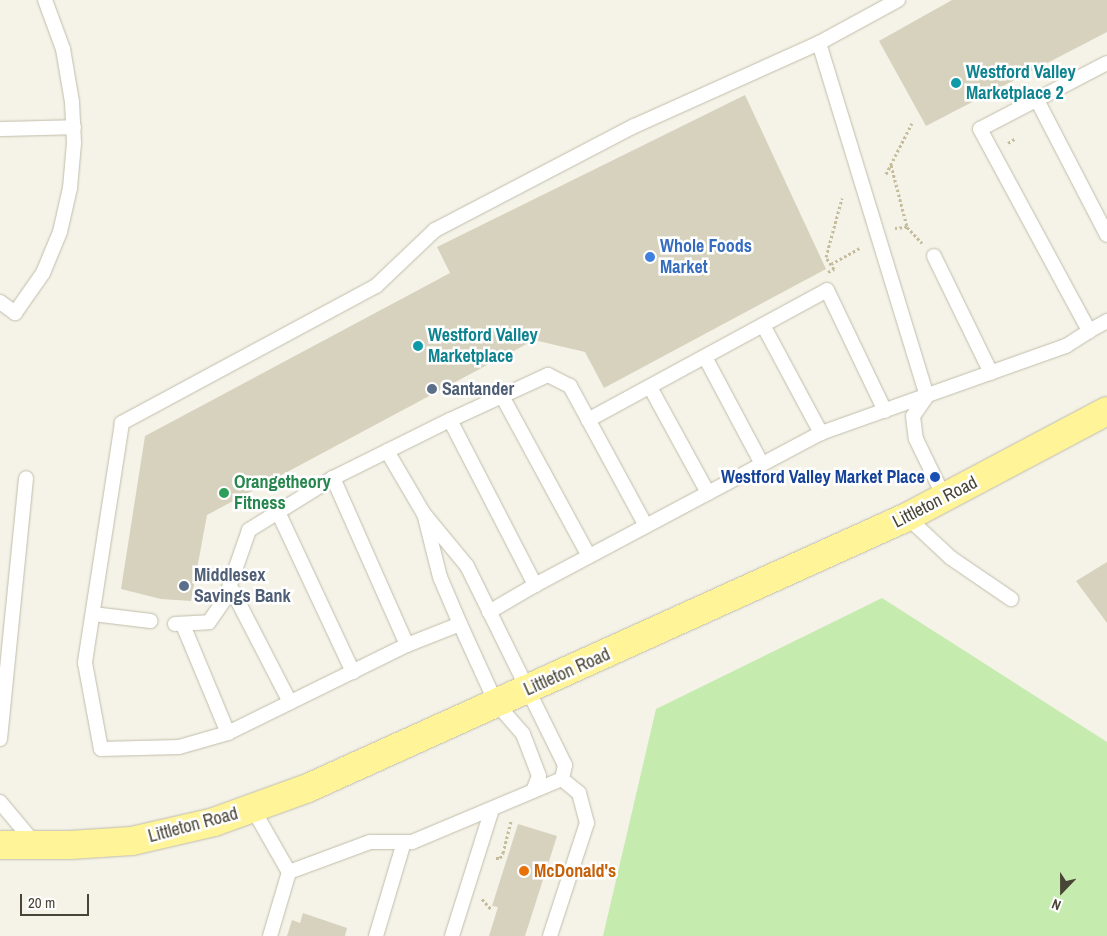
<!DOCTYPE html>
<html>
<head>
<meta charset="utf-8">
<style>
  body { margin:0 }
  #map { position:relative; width:1107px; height:936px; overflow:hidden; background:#f5f3e8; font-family:"Archivo Narrow",sans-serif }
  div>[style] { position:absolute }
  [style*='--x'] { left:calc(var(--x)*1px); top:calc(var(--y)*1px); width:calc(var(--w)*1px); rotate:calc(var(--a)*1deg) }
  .green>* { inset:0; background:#c5ebaf }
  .building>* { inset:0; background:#d7d2bd }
  .path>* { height:3px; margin-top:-1.5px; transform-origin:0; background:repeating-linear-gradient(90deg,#c4bc9a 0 2.5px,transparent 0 5px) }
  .roads { filter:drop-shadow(0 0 1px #c1bdaa) drop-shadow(0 0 1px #c1bdaa) }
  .lane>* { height:14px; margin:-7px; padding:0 7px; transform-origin:7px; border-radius:7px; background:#fff }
  .primary>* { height:28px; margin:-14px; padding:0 14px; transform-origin:14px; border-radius:14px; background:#fff497 }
  .dots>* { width:14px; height:14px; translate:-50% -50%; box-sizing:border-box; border:2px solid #fff; border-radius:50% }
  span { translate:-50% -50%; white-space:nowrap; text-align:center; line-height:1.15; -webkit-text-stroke:5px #fff; paint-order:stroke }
  .culture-label { font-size:18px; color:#0d838f; font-weight:700 }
  .left { translate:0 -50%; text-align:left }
  .shop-label { font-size:18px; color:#366cbe; font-weight:700 }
  .service-label { font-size:18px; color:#4e5e75; font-weight:700 }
  .transit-label { font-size:18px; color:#164399; font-weight:700 }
  .right { translate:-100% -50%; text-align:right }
  .leisure-label { font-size:18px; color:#27864d; font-weight:700 }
  .street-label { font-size:18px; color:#494536 }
  .food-label { font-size:18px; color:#c56008; font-weight:700 }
  .north { position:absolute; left:1037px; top:866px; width:50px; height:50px; -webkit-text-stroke:4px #fff; paint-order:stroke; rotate:202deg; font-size:14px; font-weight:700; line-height:20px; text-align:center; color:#494536 }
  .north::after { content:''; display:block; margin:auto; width:18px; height:22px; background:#494536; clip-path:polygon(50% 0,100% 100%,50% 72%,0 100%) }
  .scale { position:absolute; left:20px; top:894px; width:69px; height:22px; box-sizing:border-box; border:2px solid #494536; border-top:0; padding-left:6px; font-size:15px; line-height:18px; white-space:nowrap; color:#494536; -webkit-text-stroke:4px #fff; paint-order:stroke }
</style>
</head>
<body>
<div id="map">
  <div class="green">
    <div style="clip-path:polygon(882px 598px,1107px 742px,1107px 936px,603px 936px,656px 709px)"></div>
  </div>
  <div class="building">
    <div style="clip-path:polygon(952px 0,1107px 0,1107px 32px,926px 126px,879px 41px)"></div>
    <div style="clip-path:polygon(745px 95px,826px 269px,604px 388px,585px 352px,534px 340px,207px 515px,191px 601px,161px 599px,121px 589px,145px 436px,450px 273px,437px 247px)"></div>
    <div style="clip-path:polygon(1107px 562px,1107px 623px,1076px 581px)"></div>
    <div style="clip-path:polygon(518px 824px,557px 836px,525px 936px,489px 936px,498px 907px,492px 906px)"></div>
    <div style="clip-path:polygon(303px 913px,347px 928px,345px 936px,287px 936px,292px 920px,300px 923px)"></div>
  </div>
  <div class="path">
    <div style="--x:1008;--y:143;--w:9;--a:-32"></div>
    <div style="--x:891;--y:165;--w:64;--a:75.5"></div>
    <div style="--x:907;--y:227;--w:12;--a:175"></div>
    <div style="--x:886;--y:174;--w:57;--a:-63"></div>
    <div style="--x:907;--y:227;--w:22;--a:47"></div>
    <div style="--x:831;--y:264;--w:35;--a:-29"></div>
    <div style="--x:828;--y:272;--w:7;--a:-27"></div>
    <div style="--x:834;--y:269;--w:14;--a:-124"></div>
    <div style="--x:826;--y:257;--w:61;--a:-74.8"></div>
    <div style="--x:496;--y:858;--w:4;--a:0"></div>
    <div style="--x:500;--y:858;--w:6;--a:-59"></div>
    <div style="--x:503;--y:853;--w:34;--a:-76"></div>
    <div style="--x:482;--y:899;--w:13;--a:48"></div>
  </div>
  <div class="roads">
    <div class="lane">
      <div style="--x:898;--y:0;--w:90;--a:151.4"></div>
      <div style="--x:819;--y:43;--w:203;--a:155.8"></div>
      <div style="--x:634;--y:126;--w:225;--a:152.4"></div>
      <div style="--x:435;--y:230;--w:81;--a:136.5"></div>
      <div style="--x:376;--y:286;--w:289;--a:151.7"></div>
      <div style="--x:122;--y:423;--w:243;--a:98.8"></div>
      <div style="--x:85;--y:663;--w:87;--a:79.5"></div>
      <div style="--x:101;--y:749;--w:78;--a:-1.5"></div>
      <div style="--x:179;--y:747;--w:51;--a:-15.9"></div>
      <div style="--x:228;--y:733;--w:199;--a:-26.2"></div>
      <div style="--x:407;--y:645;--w:183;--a:-113.9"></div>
      <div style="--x:333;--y:478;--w:131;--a:-26.4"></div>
      <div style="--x:450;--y:420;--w:186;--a:62.7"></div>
      <div style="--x:535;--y:585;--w:324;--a:-28"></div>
      <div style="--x:821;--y:433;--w:260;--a:-19.6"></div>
      <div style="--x:1066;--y:346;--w:27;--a:-33"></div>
      <div style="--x:819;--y:43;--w:369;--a:73"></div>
      <div style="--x:927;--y:396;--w:24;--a:125"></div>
      <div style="--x:913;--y:416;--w:23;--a:83"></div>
      <div style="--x:916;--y:439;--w:67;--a:64.2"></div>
      <div style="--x:1107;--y:63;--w:143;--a:152.5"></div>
      <div style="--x:980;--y:129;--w:230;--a:61.6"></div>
      <div style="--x:1089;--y:331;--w:21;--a:-29"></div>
      <div style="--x:1037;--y:100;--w:152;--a:62.6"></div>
      <div style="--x:0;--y:129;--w:74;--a:-1.5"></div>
      <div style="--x:934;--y:256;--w:130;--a:64"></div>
      <div style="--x:0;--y:302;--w:19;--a:36"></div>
      <div style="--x:15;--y:313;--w:49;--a:-55"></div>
      <div style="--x:43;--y:273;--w:44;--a:-67.5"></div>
      <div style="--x:60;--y:232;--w:45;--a:-77.2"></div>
      <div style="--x:70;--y:188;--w:45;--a:-84.9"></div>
      <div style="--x:74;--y:143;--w:41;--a:-92.8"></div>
      <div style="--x:72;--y:102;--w:54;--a:-99.6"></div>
      <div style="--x:63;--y:49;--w:52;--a:-110.2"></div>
      <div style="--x:763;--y:325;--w:123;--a:61.8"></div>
      <div style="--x:705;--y:357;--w:121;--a:62"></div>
      <div style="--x:650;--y:387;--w:121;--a:61.3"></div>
      <div style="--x:502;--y:396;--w:182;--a:61.5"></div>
      <div style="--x:450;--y:420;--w:108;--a:-24.7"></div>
      <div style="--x:548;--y:375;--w:25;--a:27"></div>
      <div style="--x:570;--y:386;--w:159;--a:61.5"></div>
      <div style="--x:588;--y:420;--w:272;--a:-28.5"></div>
      <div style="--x:827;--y:290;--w:134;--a:64.4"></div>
      <div style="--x:387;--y:451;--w:73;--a:59.6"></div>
      <div style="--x:424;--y:514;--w:67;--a:50.4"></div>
      <div style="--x:467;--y:566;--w:222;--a:63.8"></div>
      <div style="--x:565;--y:765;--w:14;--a:102"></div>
      <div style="--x:278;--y:512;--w:177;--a:64.9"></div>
      <div style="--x:425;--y:517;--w:62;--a:76"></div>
      <div style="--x:440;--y:577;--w:51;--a:66.9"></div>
      <div style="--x:460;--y:624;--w:87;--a:65.5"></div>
      <div style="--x:496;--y:703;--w:41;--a:48.9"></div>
      <div style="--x:523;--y:734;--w:45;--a:69.1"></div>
      <div style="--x:539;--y:776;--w:16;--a:112"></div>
      <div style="--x:907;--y:517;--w:60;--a:43"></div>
      <div style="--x:951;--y:558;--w:73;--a:34.3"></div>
      <div style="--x:230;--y:586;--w:131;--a:62.7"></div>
      <div style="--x:489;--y:612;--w:53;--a:-30.4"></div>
      <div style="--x:93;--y:614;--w:58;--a:6.9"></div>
      <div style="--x:175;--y:624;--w:34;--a:-3"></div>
      <div style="--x:209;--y:622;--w:28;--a:-55"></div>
      <div style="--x:225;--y:599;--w:73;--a:-70.8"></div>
      <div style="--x:249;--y:530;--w:99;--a:-31.8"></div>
      <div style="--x:183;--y:625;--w:117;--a:67.4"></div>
      <div style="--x:407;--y:645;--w:57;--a:-21.6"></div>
      <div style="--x:0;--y:739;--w:262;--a:-84.3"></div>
      <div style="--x:0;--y:802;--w:56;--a:50.1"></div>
      <div style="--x:253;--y:809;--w:73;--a:60.3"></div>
      <div style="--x:289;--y:872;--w:67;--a:106.5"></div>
      <div style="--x:289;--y:872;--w:86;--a:-20.3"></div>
      <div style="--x:370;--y:842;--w:42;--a:0"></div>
      <div style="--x:412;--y:842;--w:163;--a:-22.8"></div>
      <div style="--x:376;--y:936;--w:98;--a:-73.4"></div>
      <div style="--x:452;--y:936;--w:133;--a:-72.5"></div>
      <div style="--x:550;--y:936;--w:119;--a:-71.9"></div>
      <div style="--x:587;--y:823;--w:31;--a:-105"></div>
      <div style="--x:579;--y:793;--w:22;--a:-141"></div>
    </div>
    <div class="primary">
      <div style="--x:0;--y:845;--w:70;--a:0"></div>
      <div style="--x:70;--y:845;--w:62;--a:-3.7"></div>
      <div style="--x:132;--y:841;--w:84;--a:-13"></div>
      <div style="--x:214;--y:822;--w:100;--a:-19.9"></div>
      <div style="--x:308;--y:788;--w:657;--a:-24.34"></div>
      <div style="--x:907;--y:517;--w:226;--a:-27.9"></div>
    </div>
  </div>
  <div class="dots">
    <div style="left:956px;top:83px;background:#0f9aa8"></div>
    <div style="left:650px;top:257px;background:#3f7fe0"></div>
    <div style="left:418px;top:346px;background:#0f9aa8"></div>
    <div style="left:432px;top:389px;background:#5c6f8a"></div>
    <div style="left:935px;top:477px;background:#1a4fb4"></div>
    <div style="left:224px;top:493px;background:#2e9e5b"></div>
    <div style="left:184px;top:586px;background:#5c6f8a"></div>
    <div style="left:524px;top:871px;background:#e8710a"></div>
  </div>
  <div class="culture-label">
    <span class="left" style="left:966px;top:83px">Westford Valley<br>Marketplace 2</span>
    <span class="left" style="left:428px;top:346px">Westford Valley<br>Marketplace</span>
  </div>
  <div class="shop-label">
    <span class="left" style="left:660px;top:257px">Whole Foods<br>Market</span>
  </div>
  <div class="service-label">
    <span class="left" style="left:442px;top:389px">Santander</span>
    <span class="left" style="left:194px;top:586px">Middlesex<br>Savings Bank</span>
  </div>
  <div class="transit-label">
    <span class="right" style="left:925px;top:477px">Westford Valley Market Place</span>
  </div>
  <div class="leisure-label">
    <span class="left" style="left:234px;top:493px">Orangetheory<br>Fitness</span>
  </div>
  <div class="street-label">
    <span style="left:935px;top:502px;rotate:-27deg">Littleton Road</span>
    <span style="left:567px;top:672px;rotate:-24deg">Littleton Road</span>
    <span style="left:193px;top:825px;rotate:-15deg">Littleton Road</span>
  </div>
  <div class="food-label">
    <span class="left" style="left:534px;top:871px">McDonald's</span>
  </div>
  <div class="north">N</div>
  <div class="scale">20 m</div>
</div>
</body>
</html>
